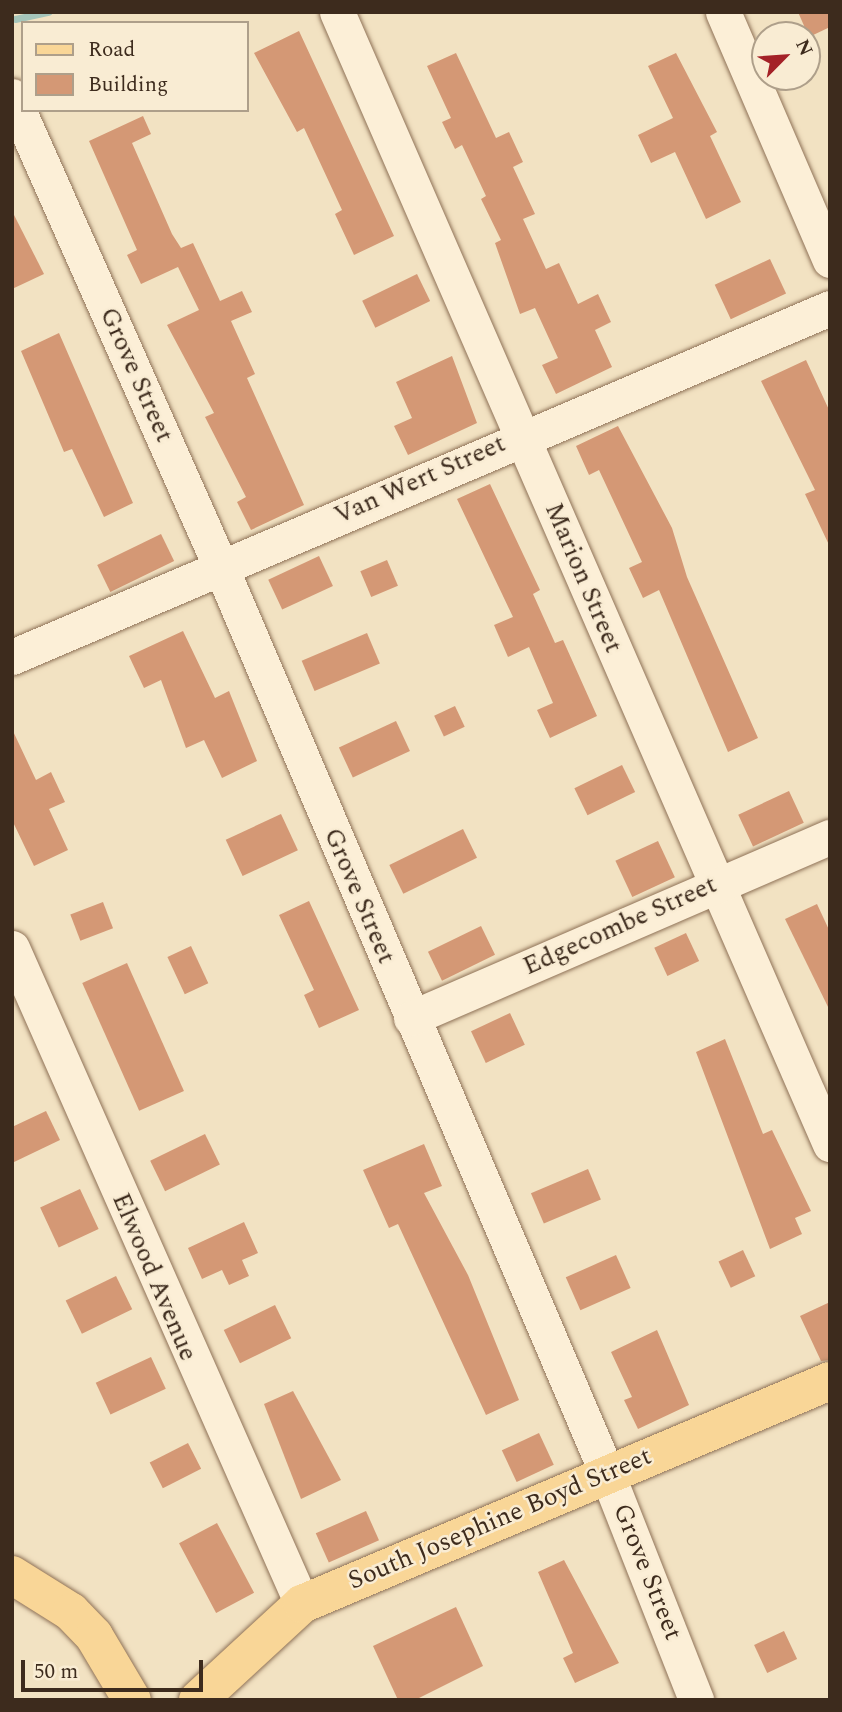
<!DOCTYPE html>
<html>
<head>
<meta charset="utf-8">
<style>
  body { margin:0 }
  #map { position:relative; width:842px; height:1712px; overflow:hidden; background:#f2e2c2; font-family:Spectral,serif }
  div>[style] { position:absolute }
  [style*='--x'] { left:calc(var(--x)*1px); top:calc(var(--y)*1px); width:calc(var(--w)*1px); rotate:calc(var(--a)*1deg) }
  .stream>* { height:7px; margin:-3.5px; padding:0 3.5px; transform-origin:3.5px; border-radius:3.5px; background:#a5c5ba }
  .building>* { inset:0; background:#d49875; transform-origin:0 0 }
  .roads { filter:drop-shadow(0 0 2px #8f7257) drop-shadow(0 0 2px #8f7257) }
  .minor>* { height:35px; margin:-17.5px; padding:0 17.5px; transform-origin:17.5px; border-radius:17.5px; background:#fcefd7 }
  .major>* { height:38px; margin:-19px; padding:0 19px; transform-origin:19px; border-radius:19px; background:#f9d697 }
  span { translate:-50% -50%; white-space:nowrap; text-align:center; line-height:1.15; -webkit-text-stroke:5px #f9ecd3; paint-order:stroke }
  .street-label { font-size:26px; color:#3d2b1d }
  .frame { position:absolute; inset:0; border:14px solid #3d2b1d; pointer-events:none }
  .legend { position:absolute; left:21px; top:21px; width:228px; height:91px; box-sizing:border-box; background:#f9ecd3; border:2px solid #ae9f8a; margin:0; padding:9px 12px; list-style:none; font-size:21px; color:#3d2b1d }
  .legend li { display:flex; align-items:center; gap:14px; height:35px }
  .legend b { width:35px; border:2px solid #ae9f8a }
  .north { position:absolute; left:751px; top:21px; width:70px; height:70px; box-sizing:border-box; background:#f9ecd3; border:2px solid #ae9f8a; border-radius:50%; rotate:65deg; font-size:19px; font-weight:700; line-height:28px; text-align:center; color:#3d2b1d }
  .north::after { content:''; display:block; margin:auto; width:24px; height:32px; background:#a42127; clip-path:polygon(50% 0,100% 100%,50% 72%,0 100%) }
  .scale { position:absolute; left:21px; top:1660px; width:182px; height:32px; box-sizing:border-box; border:4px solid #3d2b1d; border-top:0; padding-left:9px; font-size:21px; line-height:24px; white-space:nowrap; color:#3d2b1d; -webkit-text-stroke:5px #f9ecd3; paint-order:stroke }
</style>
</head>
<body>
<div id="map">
  <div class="stream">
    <div style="--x:15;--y:19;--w:34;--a:-12"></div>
  </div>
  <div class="building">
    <div style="clip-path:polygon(798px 12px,830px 12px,830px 27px,809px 37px)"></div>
    <div style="clip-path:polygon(299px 31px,394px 236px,354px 255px,335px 214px,342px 210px,304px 128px,297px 132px,254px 53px)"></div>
    <div style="clip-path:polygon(456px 53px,496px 138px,509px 132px,523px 162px,513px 167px,535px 214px,523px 219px,546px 269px,559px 263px,578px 304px,598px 294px,611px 322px,595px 330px,612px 367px,556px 394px,542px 365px,558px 358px,535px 308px,520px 314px,495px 243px,501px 240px,481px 199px,486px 196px,462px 145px,455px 149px,442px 122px,451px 118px,427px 66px)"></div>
    <div style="clip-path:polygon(676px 53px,717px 132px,710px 136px,741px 202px,706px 219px,675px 152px,651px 163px,638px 135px,673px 118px,648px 66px)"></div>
    <div style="clip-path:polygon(143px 116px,151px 134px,132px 143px,172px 234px,181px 248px,193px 243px,220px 301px,242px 291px,252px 312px,231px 321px,255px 374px,247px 378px,304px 505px,251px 530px,237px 502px,246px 497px,205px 417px,214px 413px,167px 325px,199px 310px,178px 267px,141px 284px,127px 255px,137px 250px,89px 141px)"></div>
    <div style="clip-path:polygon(12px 211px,44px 274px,12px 289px)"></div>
    <div style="left:770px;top:259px;width:38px;height:61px;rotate:65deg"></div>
    <div style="left:417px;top:274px;width:30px;height:61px;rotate:64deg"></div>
    <div style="clip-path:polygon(59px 333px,133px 503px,104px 517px,72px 449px,64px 452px,21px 351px)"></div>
    <div style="clip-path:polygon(452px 356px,477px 423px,408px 455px,394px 426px,412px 418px,396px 382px)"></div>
    <div style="clip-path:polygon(806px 360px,830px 412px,830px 547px,805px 494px,815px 490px,761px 381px)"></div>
    <div style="clip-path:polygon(618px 426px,672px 528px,687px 577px,758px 738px,728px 752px,659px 590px,643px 598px,629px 568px,642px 562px,599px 470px,589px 475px,576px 446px)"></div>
    <div style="clip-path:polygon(490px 484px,540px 590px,533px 594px,555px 643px,563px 640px,597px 716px,550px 738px,537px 710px,553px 703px,529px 647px,508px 657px,494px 625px,513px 617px,457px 499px)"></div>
    <div style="left:161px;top:534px;width:30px;height:71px;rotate:64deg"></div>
    <div style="left:319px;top:556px;width:33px;height:56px;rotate:65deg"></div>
    <div style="left:387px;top:560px;width:28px;height:29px;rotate:67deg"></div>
    <div style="clip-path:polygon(183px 631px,215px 698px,229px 691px,257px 761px,222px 778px,204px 740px,186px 748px,161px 680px,144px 688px,129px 656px)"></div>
    <div style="left:367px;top:633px;width:33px;height:71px;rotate:67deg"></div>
    <div style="left:455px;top:706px;width:23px;height:23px;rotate:65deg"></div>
    <div style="left:396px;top:721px;width:33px;height:63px;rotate:65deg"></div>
    <div style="clip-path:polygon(12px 729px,36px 780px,51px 772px,65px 802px,49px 809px,68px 850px,34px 866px,12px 820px)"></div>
    <div style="left:622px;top:765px;width:30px;height:53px;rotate:64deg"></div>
    <div style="left:789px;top:791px;width:35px;height:56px;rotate:65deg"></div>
    <div style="left:281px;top:814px;width:40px;height:61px;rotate:65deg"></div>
    <div style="left:463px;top:829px;width:32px;height:82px;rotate:64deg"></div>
    <div style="left:658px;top:841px;width:40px;height:47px;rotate:65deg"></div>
    <div style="clip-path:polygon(309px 901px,359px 1010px,319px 1028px,304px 995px,314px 990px,279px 915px)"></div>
    <div style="left:103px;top:902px;width:28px;height:35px;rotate:69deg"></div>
    <div style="clip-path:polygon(817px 904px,830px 932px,830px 1011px,785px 919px)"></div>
    <div style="left:481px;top:926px;width:32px;height:59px;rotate:64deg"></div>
    <div style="left:686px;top:933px;width:31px;height:35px;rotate:65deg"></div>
    <div style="left:191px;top:946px;width:41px;height:26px;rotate:65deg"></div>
    <div style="left:127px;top:963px;width:140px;height:49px;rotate:66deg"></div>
    <div style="left:510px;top:1013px;width:35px;height:43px;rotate:65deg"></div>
    <div style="clip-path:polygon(725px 1039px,763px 1134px,772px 1130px,811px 1211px,795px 1218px,802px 1234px,770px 1249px,696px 1052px)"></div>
    <div style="clip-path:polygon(46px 1111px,60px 1140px,12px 1163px,12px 1127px)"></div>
    <div style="left:205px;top:1134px;width:34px;height:61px;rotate:64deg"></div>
    <div style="clip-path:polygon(424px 1144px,442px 1186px,424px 1193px,468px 1275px,519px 1400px,486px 1415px,398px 1224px,389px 1228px,363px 1170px)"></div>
    <div style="left:588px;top:1169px;width:33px;height:62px;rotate:67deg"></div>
    <div style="left:80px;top:1189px;width:44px;height:44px;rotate:65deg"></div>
    <div style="clip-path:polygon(244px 1222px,258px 1253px,242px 1260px,249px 1276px,229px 1285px,222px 1270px,202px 1279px,188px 1248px)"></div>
    <div style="left:743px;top:1250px;width:29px;height:27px;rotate:65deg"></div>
    <div style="left:616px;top:1255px;width:36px;height:55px;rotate:66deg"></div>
    <div style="left:116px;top:1276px;width:37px;height:56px;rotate:64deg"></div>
    <div style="clip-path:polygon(830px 1302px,830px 1360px,821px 1361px,800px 1316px)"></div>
    <div style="left:275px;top:1305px;width:37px;height:57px;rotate:64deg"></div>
    <div style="clip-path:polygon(657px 1330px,689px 1405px,638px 1429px,624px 1400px,632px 1397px,611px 1352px)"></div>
    <div style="left:151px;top:1357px;width:35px;height:61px;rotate:65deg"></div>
    <div style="clip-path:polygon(293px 1391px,341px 1480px,301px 1499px,264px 1404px)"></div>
    <div style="left:539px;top:1433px;width:35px;height:41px;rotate:65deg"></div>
    <div style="left:188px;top:1443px;width:29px;height:43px;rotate:63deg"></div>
    <div style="left:366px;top:1511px;width:32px;height:55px;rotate:66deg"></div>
    <div style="left:217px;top:1523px;width:79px;height:43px;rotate:62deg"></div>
    <div style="clip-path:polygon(564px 1560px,619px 1663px,575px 1683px,563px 1658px,573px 1653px,538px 1572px)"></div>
    <div style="clip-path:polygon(456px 1607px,483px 1666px,415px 1700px,398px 1700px,373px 1646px)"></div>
    <div style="left:784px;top:1631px;width:31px;height:33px;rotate:65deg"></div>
  </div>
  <div class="roads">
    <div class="minor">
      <div style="--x:337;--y:12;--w:1235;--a:66.47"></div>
      <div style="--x:723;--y:12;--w:270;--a:66.7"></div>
      <div style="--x:12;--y:96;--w:518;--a:66.1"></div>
      <div style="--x:222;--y:570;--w:979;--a:66.92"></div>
      <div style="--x:606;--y:1471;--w:246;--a:68.5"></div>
      <div style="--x:12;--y:657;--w:889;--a:-23.11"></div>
      <div style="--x:12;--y:948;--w:717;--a:66.15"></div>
      <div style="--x:411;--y:1018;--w:456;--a:-23.4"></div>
    </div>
    <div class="major">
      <div style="--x:12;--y:1575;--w:70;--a:32.1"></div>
      <div style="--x:71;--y:1612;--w:33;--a:46"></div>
      <div style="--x:94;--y:1636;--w:74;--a:59.3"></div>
      <div style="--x:198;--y:1700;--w:142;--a:-42.7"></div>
      <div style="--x:302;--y:1604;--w:573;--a:-22.9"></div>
    </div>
  </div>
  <div class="street-label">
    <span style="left:136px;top:375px;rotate:66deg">Grove Street</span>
    <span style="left:420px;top:480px;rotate:-24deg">Van Wert Street</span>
    <span style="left:583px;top:578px;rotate:67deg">Marion Street</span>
    <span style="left:359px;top:896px;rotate:67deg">Grove Street</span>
    <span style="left:620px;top:926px;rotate:-24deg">Edgecombe Street</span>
    <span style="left:154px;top:1277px;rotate:67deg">Elwood Avenue</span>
    <span style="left:500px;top:1519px;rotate:-23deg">South Josephine Boyd Street</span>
    <span style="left:647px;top:1572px;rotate:68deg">Grove Street</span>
  </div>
  <div class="frame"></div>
  <ul class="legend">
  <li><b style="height:9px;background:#f9d697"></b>Road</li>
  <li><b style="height:19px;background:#d49875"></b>Building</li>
  </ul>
  <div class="north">N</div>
  <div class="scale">50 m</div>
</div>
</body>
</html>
